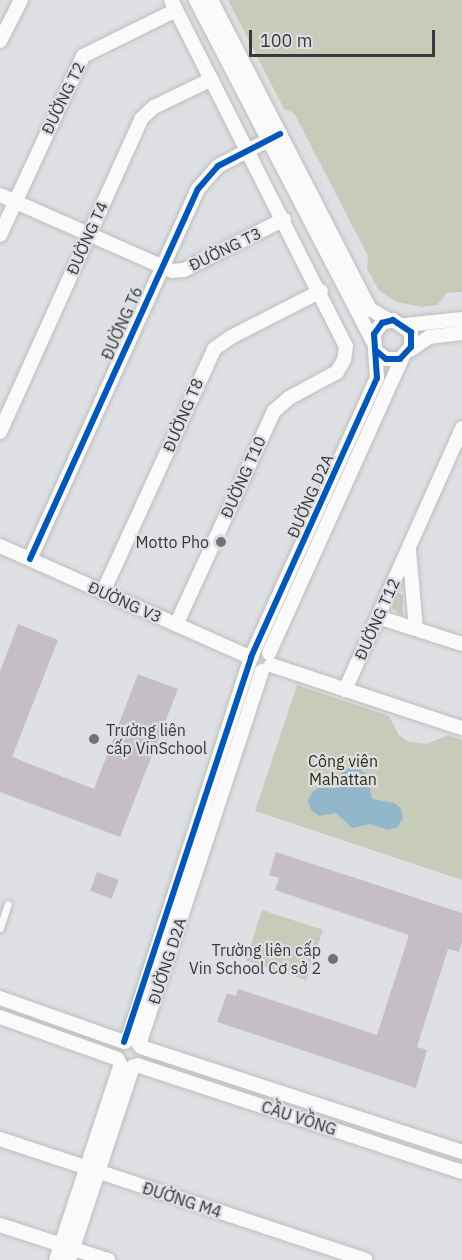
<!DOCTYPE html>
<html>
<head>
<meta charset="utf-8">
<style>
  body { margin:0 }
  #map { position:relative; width:462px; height:1260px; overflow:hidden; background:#dfe0e3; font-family:"IBM Plex Sans",sans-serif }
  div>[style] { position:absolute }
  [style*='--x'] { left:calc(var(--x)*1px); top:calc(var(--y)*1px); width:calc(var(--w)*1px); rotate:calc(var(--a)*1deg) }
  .green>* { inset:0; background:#c7cbba; transform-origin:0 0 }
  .water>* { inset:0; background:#92b7cb }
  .building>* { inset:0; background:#c5bec6; transform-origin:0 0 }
  .roads { filter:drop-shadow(0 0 2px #bdbdbf) drop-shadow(0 0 2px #bdbdbf) }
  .lane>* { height:7px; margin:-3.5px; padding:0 3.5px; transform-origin:3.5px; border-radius:3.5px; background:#fafafb }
  .street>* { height:14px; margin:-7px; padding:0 7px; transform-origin:7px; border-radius:7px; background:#fafafb }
  .cycleway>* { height:6px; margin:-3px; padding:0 3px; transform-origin:3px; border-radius:3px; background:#0057b8 }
  .dots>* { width:16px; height:16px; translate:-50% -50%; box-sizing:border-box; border:3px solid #dedfe4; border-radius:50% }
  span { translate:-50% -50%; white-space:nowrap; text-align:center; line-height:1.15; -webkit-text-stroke:4.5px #dedfe4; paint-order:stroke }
  .street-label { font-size:16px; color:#39393b }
  .poi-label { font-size:16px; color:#39393b }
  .right { translate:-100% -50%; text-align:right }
  .left { translate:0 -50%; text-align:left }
  .park-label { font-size:16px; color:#2d320a }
  .scale { position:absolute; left:249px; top:30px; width:186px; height:27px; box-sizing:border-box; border:3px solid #39393b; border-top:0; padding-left:8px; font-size:18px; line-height:21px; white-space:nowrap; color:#39393b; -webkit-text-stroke:4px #dedfe4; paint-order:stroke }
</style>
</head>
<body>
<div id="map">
  <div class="green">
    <div style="clip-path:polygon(228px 0,462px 0,462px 292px,447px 293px,437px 305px,422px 307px,397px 302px,379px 291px,367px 268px,368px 256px,294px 113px,284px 109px)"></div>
    <div style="clip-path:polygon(397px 592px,403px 595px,403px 617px,392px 608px)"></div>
    <div style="clip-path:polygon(297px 685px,389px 716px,399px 735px,409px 742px,427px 744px,448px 735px,462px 740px,462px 880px,255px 811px)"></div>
    <div style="left:262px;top:910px;width:64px;height:53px;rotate:18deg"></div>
  </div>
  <div class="water">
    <div style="clip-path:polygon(356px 766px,367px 775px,372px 799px,394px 803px,401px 808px,403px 818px,398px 827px,389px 830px,370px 824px,352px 828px,336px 813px,319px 816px,311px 810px,308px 801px,312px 792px,319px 788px,336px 788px,342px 771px)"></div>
  </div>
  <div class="building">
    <div style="clip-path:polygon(18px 624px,58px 640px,12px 757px,94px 789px,138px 674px,178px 689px,120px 837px,0 792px,0 672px)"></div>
    <div style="clip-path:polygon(276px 852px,462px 913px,462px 942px,459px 952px,448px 949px,417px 1047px,427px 1050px,416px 1088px,217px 1022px,227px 993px,236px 996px,238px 989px,377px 1035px,409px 935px,275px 890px,279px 878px,269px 875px)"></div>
    <div style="left:97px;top:872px;width:23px;height:20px;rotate:20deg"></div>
  </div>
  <div class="roads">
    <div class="lane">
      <div style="--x:0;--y:928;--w:25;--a:-72"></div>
    </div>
    <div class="street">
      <div style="--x:171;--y:0;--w:388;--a:63.2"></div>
      <div style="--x:346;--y:346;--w:14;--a:98"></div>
      <div style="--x:344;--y:360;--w:14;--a:120"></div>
      <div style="--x:337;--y:372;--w:55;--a:151.6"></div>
      <div style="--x:289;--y:398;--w:20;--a:139"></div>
      <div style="--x:274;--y:411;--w:235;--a:114.6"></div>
      <div style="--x:196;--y:0;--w:385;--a:62.6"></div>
      <div style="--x:211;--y:0;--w:348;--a:62.8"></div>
      <div style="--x:370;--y:309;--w:23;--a:31"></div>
      <div style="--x:0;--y:41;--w:46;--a:-62.9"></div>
      <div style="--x:0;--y:195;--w:188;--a:23.8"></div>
      <div style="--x:172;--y:271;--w:12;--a:-5"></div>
      <div style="--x:184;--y:270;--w:112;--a:-27"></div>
      <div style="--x:0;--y:235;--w:197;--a:-65.1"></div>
      <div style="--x:83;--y:56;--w:104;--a:-26.3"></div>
      <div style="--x:405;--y:325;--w:57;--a:-6"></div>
      <div style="--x:410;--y:350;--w:23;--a:-34"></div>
      <div style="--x:429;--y:337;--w:33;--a:-7"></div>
      <div style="--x:0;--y:432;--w:343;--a:-65.7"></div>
      <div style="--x:141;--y:119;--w:18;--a:-43"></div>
      <div style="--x:154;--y:107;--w:64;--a:-25.8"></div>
      <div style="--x:0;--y:546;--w:275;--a:24"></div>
      <div style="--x:409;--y:550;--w:79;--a:84.9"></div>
      <div style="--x:30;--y:559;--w:406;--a:-65.6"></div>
      <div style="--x:198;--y:189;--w:30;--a:-49"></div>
      <div style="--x:218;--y:166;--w:70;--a:-27.3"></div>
      <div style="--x:103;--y:592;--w:267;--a:-65.4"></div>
      <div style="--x:214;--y:349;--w:21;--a:-35"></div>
      <div style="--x:231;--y:337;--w:101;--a:-27.1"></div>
      <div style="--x:378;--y:617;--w:88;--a:17.8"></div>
      <div style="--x:269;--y:653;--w:324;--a:-65.7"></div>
      <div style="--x:271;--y:665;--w:201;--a:18.3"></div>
      <div style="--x:345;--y:690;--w:287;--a:-65.9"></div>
      <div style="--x:0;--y:998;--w:132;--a:19.5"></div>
      <div style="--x:0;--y:1017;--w:125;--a:19.6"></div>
      <div style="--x:127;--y:1041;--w:404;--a:-72.1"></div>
      <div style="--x:251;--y:657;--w:306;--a:-65.7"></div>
      <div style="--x:377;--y:378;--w:44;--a:-93.9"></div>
      <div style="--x:374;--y:334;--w:14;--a:-54"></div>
      <div style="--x:382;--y:323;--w:11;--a:-15"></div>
      <div style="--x:393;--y:320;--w:22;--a:34"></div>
      <div style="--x:411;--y:332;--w:15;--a:90"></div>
      <div style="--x:411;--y:347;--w:16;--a:133"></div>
      <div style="--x:400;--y:359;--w:14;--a:180"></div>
      <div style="--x:386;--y:359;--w:14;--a:-141"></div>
      <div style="--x:139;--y:1045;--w:394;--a:-71.8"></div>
      <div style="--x:141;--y:1047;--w:338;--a:18.1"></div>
      <div style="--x:137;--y:1065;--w:342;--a:18.2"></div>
      <div style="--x:0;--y:1139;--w:385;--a:18.3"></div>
      <div style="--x:0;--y:1225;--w:114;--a:18"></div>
      <div style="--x:56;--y:1260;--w:206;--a:-71.7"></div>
      <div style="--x:69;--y:1260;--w:204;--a:-71.7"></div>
    </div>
  </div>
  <div class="cycleway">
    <div style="--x:30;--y:559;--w:406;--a:-65.6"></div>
    <div style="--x:198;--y:189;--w:30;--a:-49"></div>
    <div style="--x:218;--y:166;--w:70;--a:-27.3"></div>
    <div style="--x:124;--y:1042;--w:405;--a:-71.7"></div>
    <div style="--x:251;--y:657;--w:306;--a:-65.7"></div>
    <div style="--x:377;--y:378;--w:44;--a:-93.9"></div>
    <div style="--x:374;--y:334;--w:14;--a:-54"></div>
    <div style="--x:382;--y:323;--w:11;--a:-15"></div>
    <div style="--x:393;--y:320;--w:22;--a:34"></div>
    <div style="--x:411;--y:332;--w:15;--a:90"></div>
    <div style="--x:411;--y:347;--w:16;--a:133"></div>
    <div style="--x:400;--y:359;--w:14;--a:180"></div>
    <div style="--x:386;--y:359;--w:14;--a:-141"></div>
  </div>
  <div class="dots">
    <div style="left:221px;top:542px;background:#737376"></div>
    <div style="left:94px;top:739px;background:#737376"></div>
    <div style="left:333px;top:959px;background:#737376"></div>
  </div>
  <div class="street-label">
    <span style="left:63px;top:98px;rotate:-64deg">ĐƯỜNG T2</span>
    <span style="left:87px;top:238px;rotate:-66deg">ĐƯỜNG T4</span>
    <span style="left:225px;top:249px;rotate:-26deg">ĐƯỜNG T3</span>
    <span style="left:122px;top:323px;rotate:-66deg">ĐƯỜNG T6</span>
    <span style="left:183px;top:415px;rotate:-67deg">ĐƯỜNG T8</span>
    <span style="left:243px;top:477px;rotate:-66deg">ĐƯỜNG T10</span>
    <span style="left:310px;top:496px;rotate:-66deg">ĐƯỜNG D2A</span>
    <span style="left:125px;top:602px;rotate:24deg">ĐƯỜNG V3</span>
    <span style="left:377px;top:619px;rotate:-66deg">ĐƯỜNG T12</span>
    <span style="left:167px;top:961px;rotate:-72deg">ĐƯỜNG D2A</span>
    <span style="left:299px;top:1118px;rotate:18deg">CẦU VỒNG</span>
    <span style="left:182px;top:1200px;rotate:18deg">ĐƯỜNG M4</span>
  </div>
  <div class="poi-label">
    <span class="right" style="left:209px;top:542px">Motto Pho</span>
    <span class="left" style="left:106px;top:739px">Trường liên<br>cấp VinSchool</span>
    <span class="right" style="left:321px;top:959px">Trường liên cấp<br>Vin School Cơ sở 2</span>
  </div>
  <div class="park-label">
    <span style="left:343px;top:770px">Công viên<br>Mahattan</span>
  </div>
  <div class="scale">100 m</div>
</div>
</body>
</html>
